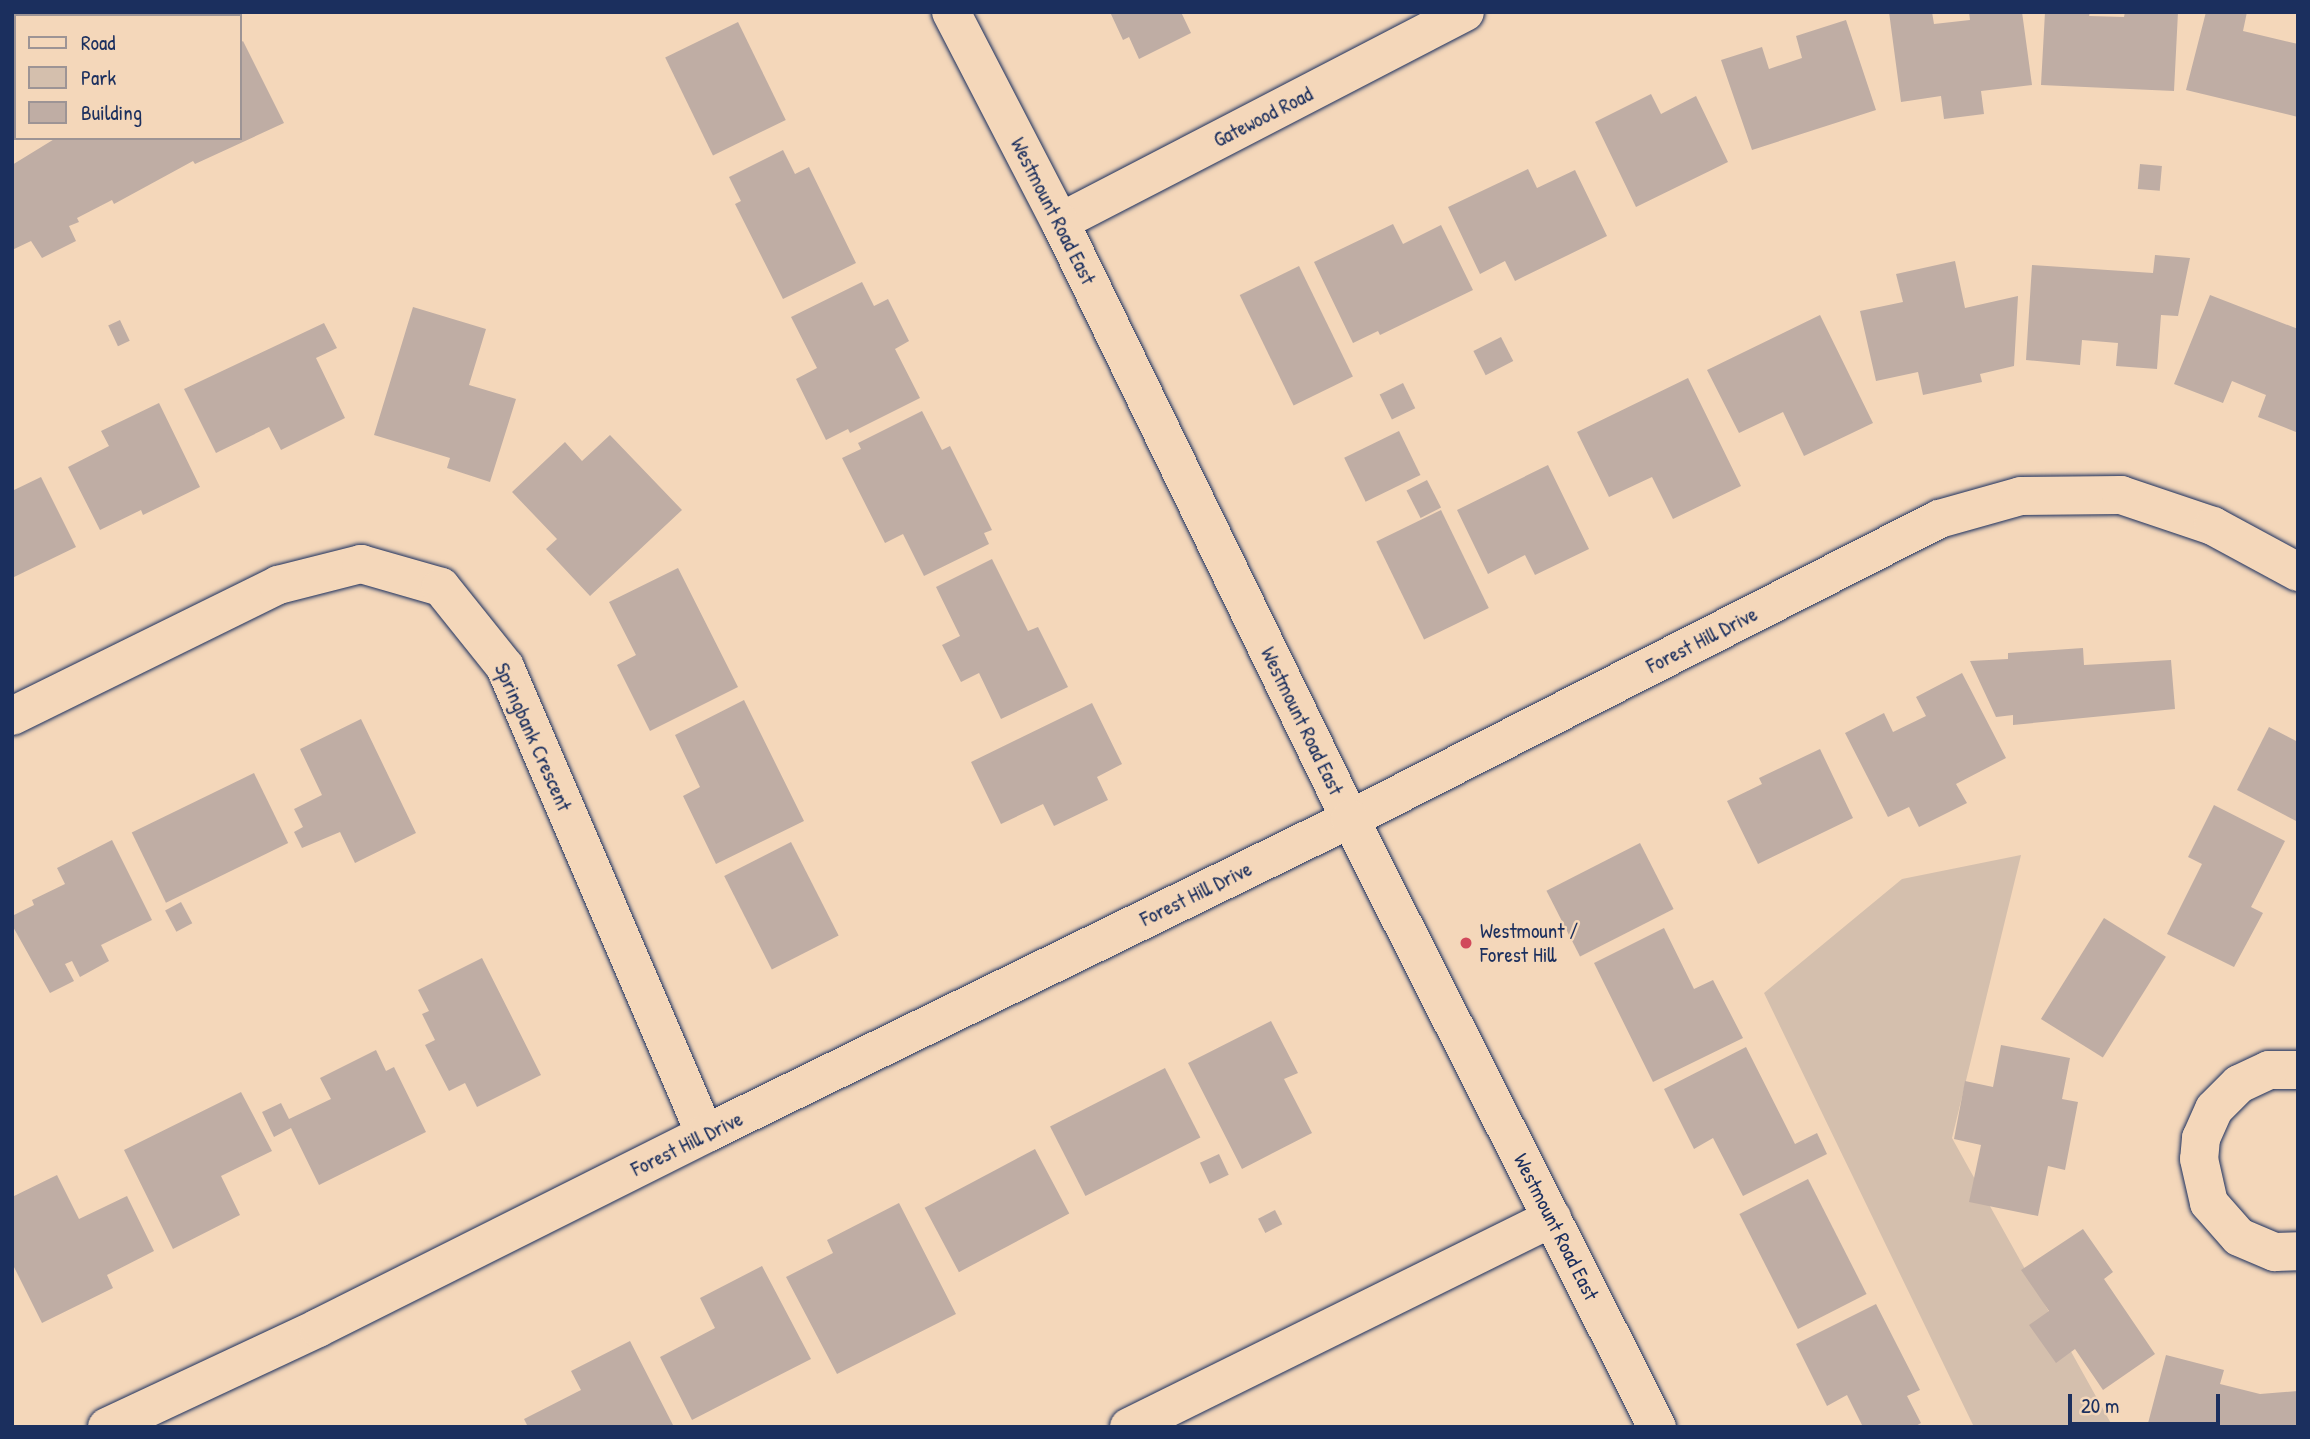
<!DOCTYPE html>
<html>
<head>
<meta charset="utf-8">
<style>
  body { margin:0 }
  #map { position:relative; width:2310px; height:1439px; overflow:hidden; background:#f4d7ba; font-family:"Patrick Hand",sans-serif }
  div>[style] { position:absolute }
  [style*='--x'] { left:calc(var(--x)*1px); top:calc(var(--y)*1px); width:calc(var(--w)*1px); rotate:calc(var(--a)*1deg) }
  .green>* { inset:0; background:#d4bfad }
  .building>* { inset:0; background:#bfada4; transform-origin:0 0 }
  .roads { filter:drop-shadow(0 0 2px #1b2f5e) drop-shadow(0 0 2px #1b2f5e) }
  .minor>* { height:38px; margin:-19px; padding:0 19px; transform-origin:19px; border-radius:19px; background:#f4d7ba }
  .major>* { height:38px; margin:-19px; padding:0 19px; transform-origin:19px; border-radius:19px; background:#f4d7ba }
  .dots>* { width:19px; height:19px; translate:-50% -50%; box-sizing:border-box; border:4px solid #f4d7ba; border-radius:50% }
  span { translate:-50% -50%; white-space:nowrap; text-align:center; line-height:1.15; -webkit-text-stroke:5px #f4d7ba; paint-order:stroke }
  .street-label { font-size:21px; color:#1b2f5e }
  .poi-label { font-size:21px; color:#1b2f5e }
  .left { translate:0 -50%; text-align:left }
  .frame { position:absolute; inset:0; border:14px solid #1b2f5e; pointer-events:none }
  .legend { position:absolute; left:14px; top:14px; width:228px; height:126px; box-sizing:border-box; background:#f4d7ba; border:2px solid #9d9495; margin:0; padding:9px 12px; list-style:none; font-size:21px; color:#1b2f5e }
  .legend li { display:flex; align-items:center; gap:14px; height:35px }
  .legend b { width:35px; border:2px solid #9d9495 }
  .scale { position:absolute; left:2068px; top:1394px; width:152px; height:32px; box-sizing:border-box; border:4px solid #1b2f5e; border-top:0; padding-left:9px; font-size:21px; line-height:24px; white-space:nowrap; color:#1b2f5e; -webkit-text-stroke:5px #f4d7ba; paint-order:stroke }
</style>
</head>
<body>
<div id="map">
  <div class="green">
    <div style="clip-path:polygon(2021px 855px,1952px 1138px,2113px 1427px,1974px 1427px,1764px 993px,1902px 879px)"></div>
  </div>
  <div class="building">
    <div style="clip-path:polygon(12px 12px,51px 12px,44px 16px,16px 16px,16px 30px,12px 32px)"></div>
    <div style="clip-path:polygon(1110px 12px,1181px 12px,1191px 33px,1139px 59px,1129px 37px,1123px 40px)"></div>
    <div style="clip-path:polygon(1889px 12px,1932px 12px,1934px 24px,1970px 20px,1969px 12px,2022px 12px,2032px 85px,1981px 91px,1984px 114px,1944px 119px,1941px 96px,1901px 102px)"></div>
    <div style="clip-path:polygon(2045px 12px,2090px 12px,2089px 16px,2124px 17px,2125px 12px,2178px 12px,2174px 91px,2041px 85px)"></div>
    <div style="clip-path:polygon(2206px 12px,2247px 12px,2243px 31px,2298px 44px,2298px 117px,2186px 90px)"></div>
    <div style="clip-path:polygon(1846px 20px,1876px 110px,1752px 150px,1721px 60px,1762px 47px,1769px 69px,1802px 58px,1796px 36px)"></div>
    <div style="left:738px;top:22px;width:109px;height:81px;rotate:64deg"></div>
    <div style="clip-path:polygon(243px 41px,284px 123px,195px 164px,193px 161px,114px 204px,112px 200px,77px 218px,79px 222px,69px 226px,76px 241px,42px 258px,31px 241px,12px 250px,12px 165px,56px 138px,240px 138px,240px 43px)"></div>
    <div style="clip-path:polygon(1651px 94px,1661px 114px,1696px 96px,1728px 162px,1636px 207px,1595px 122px)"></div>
    <div style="clip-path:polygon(783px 150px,795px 174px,809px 167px,856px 263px,783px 299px,735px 204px,741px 201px,729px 177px)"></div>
    <div style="left:2140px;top:164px;width:22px;height:25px;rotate:5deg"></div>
    <div style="clip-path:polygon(1528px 169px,1537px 188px,1575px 170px,1607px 236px,1515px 281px,1505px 261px,1480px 274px,1448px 207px)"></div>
    <div style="clip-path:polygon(1393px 224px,1403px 244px,1441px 225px,1473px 290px,1380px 335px,1378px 331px,1353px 343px,1314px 262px)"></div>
    <div style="clip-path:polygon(2155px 255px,2190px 258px,2178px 316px,2161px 315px,2157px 369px,2116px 366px,2118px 343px,2082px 340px,2080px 365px,2026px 360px,2032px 265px,2153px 273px)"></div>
    <div style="clip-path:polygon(1955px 261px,1965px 308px,2018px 296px,2014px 366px,1980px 374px,1982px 382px,1923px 395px,1918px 372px,1876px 381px,1860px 311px,1903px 302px,1896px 274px)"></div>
    <div style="left:1299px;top:266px;width:123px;height:66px;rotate:64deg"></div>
    <div style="clip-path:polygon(862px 282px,874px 306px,888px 299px,909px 341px,895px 349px,920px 398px,850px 433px,848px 429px,826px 440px,796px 379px,817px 368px,791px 317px)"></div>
    <div style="clip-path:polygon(2210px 295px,2298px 329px,2296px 432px,2258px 417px,2266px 395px,2232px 381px,2223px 403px,2174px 384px)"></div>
    <div style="clip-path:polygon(413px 307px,486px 329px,469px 385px,516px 399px,490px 482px,447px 468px,450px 458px,374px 435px)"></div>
    <div style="clip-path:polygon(1820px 315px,1873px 423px,1804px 456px,1783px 412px,1739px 433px,1707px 370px)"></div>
    <div style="left:120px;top:320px;width:23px;height:13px;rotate:65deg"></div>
    <div style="clip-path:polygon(324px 323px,337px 348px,316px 358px,345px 418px,281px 450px,269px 427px,216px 453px,184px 389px)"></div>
    <div style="left:1501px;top:337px;width:27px;height:31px;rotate:63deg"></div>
    <div style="clip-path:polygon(1688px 378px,1741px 486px,1673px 519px,1652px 477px,1609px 497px,1577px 432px)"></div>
    <div style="left:1403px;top:383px;width:28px;height:26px;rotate:64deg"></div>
    <div style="clip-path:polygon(159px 403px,200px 487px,143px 515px,141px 510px,100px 530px,68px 467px,109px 446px,101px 431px)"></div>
    <div style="clip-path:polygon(922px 411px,942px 450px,950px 446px,992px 530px,984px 533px,989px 544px,924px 576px,903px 534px,885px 543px,842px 458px,861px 449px,858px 443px)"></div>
    <div style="left:1399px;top:431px;width:49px;height:61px;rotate:64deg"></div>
    <div style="clip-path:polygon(610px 435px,682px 510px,590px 596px,546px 549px,557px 539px,512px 492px,565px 442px,582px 461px)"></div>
    <div style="clip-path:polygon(1548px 465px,1589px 549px,1535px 575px,1525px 555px,1488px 574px,1457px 510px)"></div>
    <div style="clip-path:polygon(41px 477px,76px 547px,12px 578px,12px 491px)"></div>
    <div style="left:1427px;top:480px;width:31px;height:23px;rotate:63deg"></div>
    <div style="left:1441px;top:510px;width:109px;height:72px;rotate:64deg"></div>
    <div style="clip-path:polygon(992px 559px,1028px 631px,1038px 627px,1068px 687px,1001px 719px,979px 673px,961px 682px,942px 645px,960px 636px,936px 587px)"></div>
    <div style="clip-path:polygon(678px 568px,738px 687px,650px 731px,617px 665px,636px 655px,609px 602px)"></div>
    <div style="clip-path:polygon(2083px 648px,2084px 665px,2171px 660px,2175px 709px,2013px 725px,2013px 715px,1996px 717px,1970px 661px,2008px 659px,2008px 653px)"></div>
    <div style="clip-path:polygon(1962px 673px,2006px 758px,1956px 784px,1967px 803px,1919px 827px,1909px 807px,1888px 817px,1845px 733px,1884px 713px,1893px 732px,1926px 716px,1916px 697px)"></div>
    <div style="clip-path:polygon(744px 700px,804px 821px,716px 864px,683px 796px,700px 787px,675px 735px)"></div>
    <div style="clip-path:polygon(1092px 703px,1122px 764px,1097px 777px,1108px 800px,1054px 826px,1043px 804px,1001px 824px,971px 762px)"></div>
    <div style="clip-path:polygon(361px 719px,416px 833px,355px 863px,340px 832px,302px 848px,294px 832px,303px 827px,294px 809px,322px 795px,300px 749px)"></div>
    <div style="clip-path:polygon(2269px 727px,2298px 742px,2298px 822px,2237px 790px)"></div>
    <div style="clip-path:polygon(1820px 749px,1853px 818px,1758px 864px,1727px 801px,1762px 784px,1759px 778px)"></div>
    <div style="left:254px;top:773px;width:78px;height:136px;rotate:64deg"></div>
    <div style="clip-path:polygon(2214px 805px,2285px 841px,2251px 907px,2263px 913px,2234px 967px,2167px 934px,2202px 864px,2188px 857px)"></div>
    <div style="clip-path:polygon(112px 840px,152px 920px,101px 945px,109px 961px,80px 977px,72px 961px,65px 964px,74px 981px,50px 993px,12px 925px,12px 916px,34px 905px,32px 900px,65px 884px,57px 868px)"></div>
    <div style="left:791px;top:842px;width:105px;height:75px;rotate:63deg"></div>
    <div style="left:1640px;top:843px;width:74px;height:105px;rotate:63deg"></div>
    <div style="left:181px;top:902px;width:24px;height:18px;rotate:62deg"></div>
    <div style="left:2104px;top:918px;width:73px;height:119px;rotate:32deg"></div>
    <div style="clip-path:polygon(1664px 928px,1694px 989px,1713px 980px,1743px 1038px,1653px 1082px,1594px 963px)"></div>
    <div style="clip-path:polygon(482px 958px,541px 1075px,477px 1107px,465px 1083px,449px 1091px,425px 1045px,435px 1040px,422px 1014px,429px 1011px,418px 990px)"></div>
    <div style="clip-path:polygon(1271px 1021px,1298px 1073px,1284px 1079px,1312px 1133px,1242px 1169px,1188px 1063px)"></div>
    <div style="clip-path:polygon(2001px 1045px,2070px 1058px,2062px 1099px,2078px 1102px,2065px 1170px,2048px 1166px,2038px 1216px,1969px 1202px,1981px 1145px,1954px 1139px,1965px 1081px,1993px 1087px)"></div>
    <div style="clip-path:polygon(1746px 1047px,1795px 1144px,1817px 1133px,1827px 1154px,1743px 1196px,1713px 1138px,1694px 1149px,1664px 1089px)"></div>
    <div style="clip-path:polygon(376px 1050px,386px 1071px,394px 1067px,426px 1132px,319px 1185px,291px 1128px,274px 1137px,262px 1112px,281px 1103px,289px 1119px,331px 1099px,320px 1078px)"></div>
    <div style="left:1165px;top:1068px;width:78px;height:129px;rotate:63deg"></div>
    <div style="clip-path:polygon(241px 1092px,272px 1151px,221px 1176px,240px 1215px,173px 1249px,124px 1150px)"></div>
    <div style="left:1035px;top:1149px;width:73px;height:125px;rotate:62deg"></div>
    <div style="left:1219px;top:1154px;width:23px;height:21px;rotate:65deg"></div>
    <div style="clip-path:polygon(57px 1175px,79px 1219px,127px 1196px,154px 1251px,107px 1275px,113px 1288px,42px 1323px,12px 1263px,12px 1197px)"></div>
    <div style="left:1808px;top:1179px;width:129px;height:77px;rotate:63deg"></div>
    <div style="clip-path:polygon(899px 1203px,956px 1314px,837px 1374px,786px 1277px,833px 1253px,827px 1240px)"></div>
    <div style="left:1275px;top:1210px;width:16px;height:19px;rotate:63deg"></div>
    <div style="clip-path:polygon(2083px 1229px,2113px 1272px,2104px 1279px,2155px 1354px,2103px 1390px,2075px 1349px,2056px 1363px,2029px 1325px,2049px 1311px,2021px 1270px)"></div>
    <div style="clip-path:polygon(762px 1266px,811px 1359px,692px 1420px,660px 1357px,715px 1328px,700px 1298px)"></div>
    <div style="clip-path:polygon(1876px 1304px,1920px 1390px,1907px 1396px,1921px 1423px,1914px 1427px,1863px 1427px,1847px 1395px,1827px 1406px,1796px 1344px)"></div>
    <div style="clip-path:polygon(630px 1341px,673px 1425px,528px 1427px,524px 1419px,581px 1390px,571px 1371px)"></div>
    <div style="clip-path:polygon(2166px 1355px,2224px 1370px,2220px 1384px,2260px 1394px,2298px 1391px,2298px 1427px,2147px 1427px)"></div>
  </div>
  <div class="roads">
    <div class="minor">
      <div style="--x:82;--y:16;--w:5;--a:-53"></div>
      <div style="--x:12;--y:88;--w:4;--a:-27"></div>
      <div style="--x:1060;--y:222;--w:456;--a:-27.4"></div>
      <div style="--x:12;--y:716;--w:297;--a:-26.2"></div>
      <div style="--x:278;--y:585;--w:86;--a:-14.2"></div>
      <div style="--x:361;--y:564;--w:83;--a:16"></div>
      <div style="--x:441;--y:587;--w:102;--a:51.3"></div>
      <div style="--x:505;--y:667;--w:508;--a:66.82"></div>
      <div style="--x:2298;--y:1070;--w:29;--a:180"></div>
      <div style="--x:2269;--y:1070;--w:33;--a:155"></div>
      <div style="--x:2239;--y:1084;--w:35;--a:135"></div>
      <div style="--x:2214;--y:1109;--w:32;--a:114"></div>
      <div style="--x:2201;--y:1138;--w:21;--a:95"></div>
      <div style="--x:2199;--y:1159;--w:45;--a:77.2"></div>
      <div style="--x:2209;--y:1203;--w:45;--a:48.6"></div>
      <div style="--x:2239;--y:1237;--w:39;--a:23"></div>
      <div style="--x:2275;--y:1252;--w:23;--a:-2"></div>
      <div style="--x:107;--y:1427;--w:233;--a:-25.1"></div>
      <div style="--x:318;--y:1328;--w:433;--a:-26.6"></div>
      <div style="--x:705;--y:1134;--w:718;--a:-26.03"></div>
      <div style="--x:1350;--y:819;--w:661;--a:-26.99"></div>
      <div style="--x:1939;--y:519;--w:85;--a:-15.7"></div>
      <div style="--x:2021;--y:496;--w:100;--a:-0.6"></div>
      <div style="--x:2121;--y:495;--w:97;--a:18.6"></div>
      <div style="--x:2213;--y:526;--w:97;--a:28.4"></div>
      <div style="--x:1129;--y:1427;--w:472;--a:-26.3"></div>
    </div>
    <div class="major">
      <div style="--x:951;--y:12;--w:237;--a:62.6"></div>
      <div style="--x:1060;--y:222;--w:664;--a:64.09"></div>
      <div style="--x:1350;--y:819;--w:681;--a:63.21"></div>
    </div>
  </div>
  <div class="dots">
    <div style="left:1466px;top:943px;background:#d1495b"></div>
  </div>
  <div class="street-label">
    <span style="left:1263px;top:117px;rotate:-27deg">Gatewood Road</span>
    <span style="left:1053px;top:211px;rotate:63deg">Westmount Road East</span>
    <span style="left:1702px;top:640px;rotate:-27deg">Forest Hill Drive</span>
    <span style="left:1302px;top:721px;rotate:64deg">Westmount Road East</span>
    <span style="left:533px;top:737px;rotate:66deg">Springbank Crescent</span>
    <span style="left:1196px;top:894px;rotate:-26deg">Forest Hill Drive</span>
    <span style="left:687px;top:1144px;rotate:-26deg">Forest Hill Drive</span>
    <span style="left:1556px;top:1227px;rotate:63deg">Westmount Road East</span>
  </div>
  <div class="poi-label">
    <span class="left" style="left:1480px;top:943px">Westmount /<br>Forest Hill</span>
  </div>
  <div class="frame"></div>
  <ul class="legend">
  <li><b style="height:9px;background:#f4d7ba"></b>Road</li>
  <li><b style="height:19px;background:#d4bfad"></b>Park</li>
  <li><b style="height:19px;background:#bfada4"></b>Building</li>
  </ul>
  <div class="scale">20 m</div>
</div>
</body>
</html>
